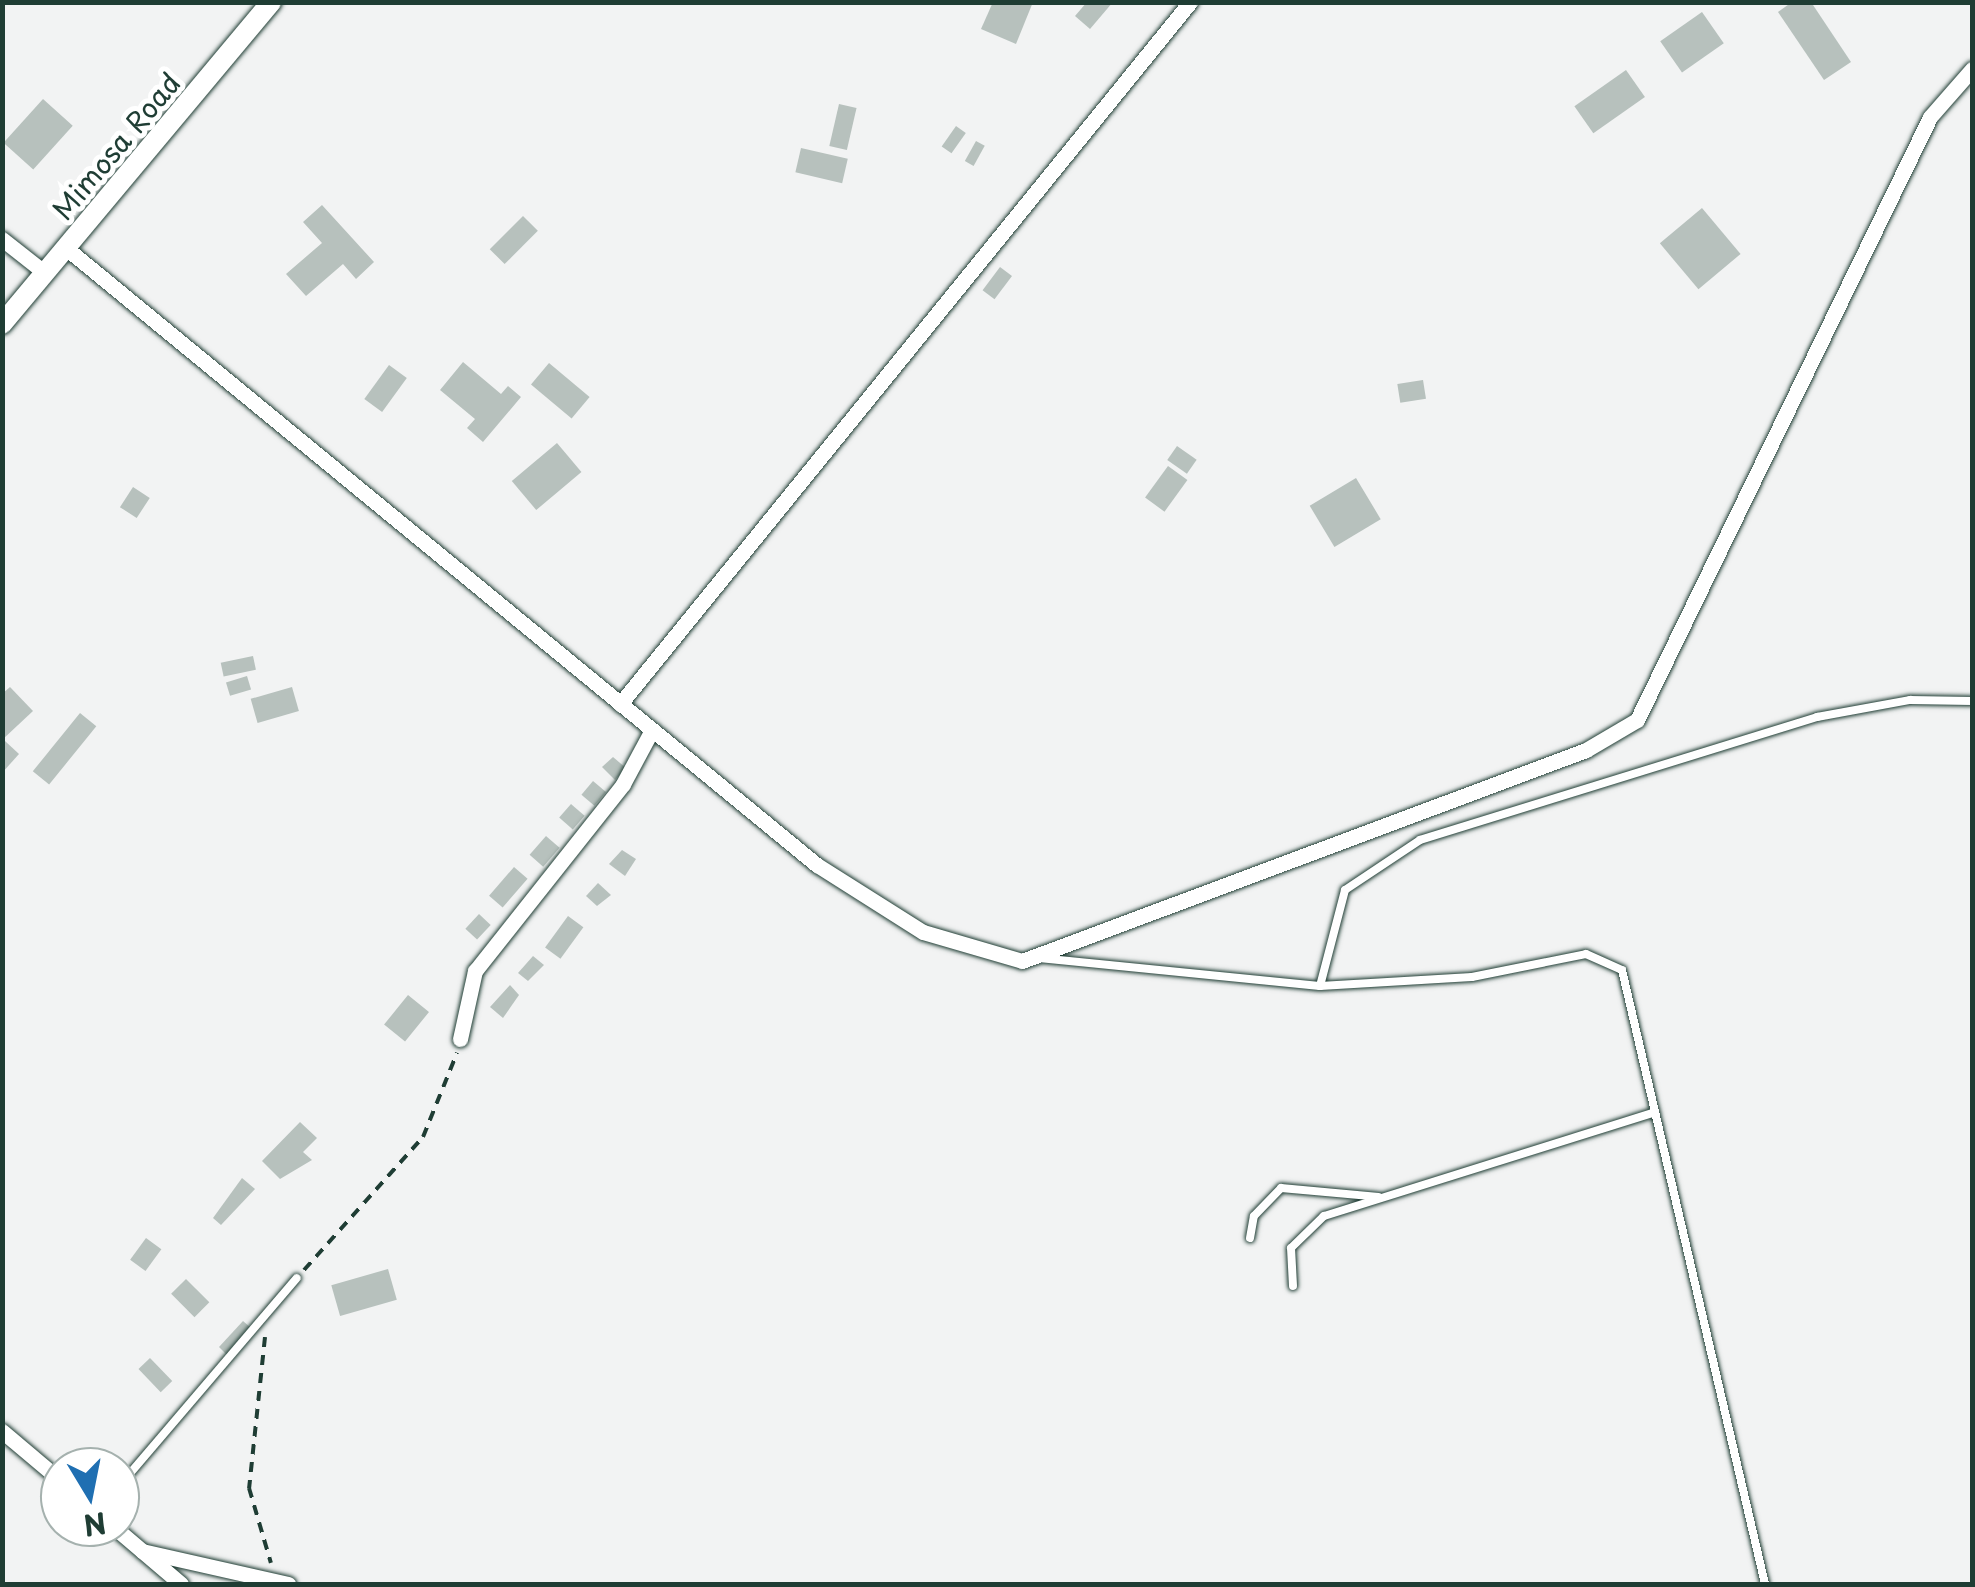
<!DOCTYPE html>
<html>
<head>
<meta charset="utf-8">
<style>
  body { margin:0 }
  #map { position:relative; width:1975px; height:1587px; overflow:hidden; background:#f2f3f3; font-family:"Playpen Sans",sans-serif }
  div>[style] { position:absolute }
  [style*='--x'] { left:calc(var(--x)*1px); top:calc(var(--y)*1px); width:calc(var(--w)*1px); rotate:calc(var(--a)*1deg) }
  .building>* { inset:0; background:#b7c1bd; transform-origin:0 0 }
  .path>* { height:4px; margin-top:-2px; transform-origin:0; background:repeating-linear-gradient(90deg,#1f3d34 0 10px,transparent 0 18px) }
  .roads { filter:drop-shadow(0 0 2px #1f3d34) drop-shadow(0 0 2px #1f3d34) }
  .service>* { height:8px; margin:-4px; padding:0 4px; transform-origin:4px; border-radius:4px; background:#fff }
  .minor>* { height:15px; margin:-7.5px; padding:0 7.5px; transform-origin:7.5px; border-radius:7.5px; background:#fff }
  .tertiary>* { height:20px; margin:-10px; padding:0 10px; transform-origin:10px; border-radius:10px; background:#fff }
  span { translate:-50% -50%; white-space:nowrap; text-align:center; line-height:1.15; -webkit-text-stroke:10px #fff; paint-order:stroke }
  .street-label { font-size:28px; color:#1f3d34 }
  .frame { position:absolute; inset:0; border:5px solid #1f3d34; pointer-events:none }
  .north { position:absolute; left:40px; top:1447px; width:100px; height:100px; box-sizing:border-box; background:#fff; border:2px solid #a5b1ae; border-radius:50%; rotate:170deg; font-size:28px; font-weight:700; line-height:40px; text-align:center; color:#1f3d34 }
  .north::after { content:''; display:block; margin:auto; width:35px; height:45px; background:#1f6fb2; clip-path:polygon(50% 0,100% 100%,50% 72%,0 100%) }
</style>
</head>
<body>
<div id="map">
  <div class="building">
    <div style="clip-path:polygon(993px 2px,1033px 2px,1016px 44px,981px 29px)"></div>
    <div style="clip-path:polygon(1087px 2px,1113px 2px,1090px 29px,1075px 16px)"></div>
    <div style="clip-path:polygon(1792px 2px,1811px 2px,1851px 62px,1824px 80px,1778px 12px)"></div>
    <div style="left:1702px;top:12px;width:38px;height:51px;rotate:55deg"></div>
    <div style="left:1626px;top:70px;width:33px;height:63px;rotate:55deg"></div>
    <div style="left:43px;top:99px;width:40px;height:59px;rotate:42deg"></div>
    <div style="left:839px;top:104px;width:18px;height:43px;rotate:13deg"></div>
    <div style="left:956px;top:126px;width:12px;height:25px;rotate:35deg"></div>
    <div style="left:976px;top:141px;width:10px;height:23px;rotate:29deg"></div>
    <div style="left:801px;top:148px;width:48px;height:25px;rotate:13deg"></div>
    <div style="clip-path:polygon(322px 205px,374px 262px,356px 279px,343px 264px,306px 296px,286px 274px,322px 243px,303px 222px)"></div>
    <div style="left:1702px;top:208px;width:60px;height:55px;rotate:50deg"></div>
    <div style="left:523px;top:216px;width:21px;height:47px;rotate:45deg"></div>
    <div style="left:1000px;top:267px;width:15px;height:29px;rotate:37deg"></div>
    <div style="clip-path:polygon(463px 362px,501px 394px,508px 386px,521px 397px,483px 442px,467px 428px,475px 419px,440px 390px)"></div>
    <div style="left:549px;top:363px;width:53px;height:28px;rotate:40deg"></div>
    <div style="left:389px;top:365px;width:22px;height:42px;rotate:36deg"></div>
    <div style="left:1423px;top:380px;width:19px;height:26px;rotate:81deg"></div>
    <div style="left:557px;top:443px;width:38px;height:59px;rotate:50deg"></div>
    <div style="left:1177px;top:446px;width:24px;height:17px;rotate:35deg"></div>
    <div style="left:1168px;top:466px;width:24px;height:39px;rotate:36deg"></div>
    <div style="left:1356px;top:478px;width:48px;height:54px;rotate:59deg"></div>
    <div style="left:133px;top:487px;width:20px;height:24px;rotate:33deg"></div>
    <div style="left:253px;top:656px;width:14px;height:33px;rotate:78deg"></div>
    <div style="left:247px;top:676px;width:14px;height:22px;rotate:73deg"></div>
    <div style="clip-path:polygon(10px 687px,33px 711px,2px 740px,2px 694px)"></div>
    <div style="left:292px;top:687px;width:25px;height:43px;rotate:74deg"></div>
    <div style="left:80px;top:713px;width:21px;height:75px;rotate:39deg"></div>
    <div style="clip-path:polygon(5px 741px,19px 754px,2px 773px,2px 744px)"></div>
    <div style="clip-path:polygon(613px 757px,626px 768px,615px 780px,602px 767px)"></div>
    <div style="left:593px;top:781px;width:17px;height:18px;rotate:40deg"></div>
    <div style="left:571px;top:804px;width:18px;height:18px;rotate:41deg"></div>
    <div style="left:546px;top:836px;width:18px;height:25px;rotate:41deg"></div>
    <div style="clip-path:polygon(622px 850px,636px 859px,625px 876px,609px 864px)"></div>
    <div style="left:514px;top:867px;width:18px;height:38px;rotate:41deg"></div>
    <div style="clip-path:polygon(598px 883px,611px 895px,597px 906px,586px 896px)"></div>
    <div style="left:479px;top:914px;width:16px;height:20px;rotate:43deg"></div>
    <div style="left:568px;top:916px;width:19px;height:39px;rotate:36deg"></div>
    <div style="clip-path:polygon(533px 956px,544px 965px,528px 981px,518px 973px)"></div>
    <div style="clip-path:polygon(510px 985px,519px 995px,503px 1018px,490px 1007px)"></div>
    <div style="left:408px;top:995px;width:27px;height:38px;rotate:39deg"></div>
    <div style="clip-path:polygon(300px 1122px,317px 1138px,303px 1152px,312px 1160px,280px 1179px,262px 1161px)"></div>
    <div style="clip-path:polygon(242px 1178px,255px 1189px,221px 1225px,213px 1218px)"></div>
    <div style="left:146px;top:1238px;width:19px;height:27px;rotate:36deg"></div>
    <div style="left:388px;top:1269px;width:32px;height:59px;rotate:74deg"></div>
    <div style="left:186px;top:1279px;width:33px;height:21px;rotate:45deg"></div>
    <div style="clip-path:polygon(243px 1321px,251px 1328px,228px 1356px,219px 1347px)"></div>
    <div style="left:150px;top:1358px;width:32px;height:16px;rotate:46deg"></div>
  </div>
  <div class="path">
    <div style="--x:304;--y:1270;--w:178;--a:-48.2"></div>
    <div style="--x:423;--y:1137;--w:91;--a:-68"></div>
    <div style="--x:265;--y:1337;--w:152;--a:96"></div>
    <div style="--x:249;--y:1488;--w:78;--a:73.7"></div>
  </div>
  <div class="roads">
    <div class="service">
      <div style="--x:1039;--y:958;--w:282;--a:5.7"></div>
      <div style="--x:1320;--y:986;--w:152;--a:-3.4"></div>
      <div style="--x:1472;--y:977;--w:116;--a:-11.4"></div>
      <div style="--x:1586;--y:954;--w:39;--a:24"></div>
      <div style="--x:1622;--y:970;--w:630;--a:76.89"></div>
      <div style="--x:1320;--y:986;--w:99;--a:-75.4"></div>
      <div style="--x:1345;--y:890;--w:90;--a:-33.7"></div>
      <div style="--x:1420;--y:840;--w:416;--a:-17.2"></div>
      <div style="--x:1817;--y:717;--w:95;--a:-10.4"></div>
      <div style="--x:1910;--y:700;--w:62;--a:0.9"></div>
      <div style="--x:1250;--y:1238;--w:22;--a:-80"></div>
      <div style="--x:1254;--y:1216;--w:39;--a:-46"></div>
      <div style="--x:1281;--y:1188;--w:98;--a:5.2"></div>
      <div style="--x:1293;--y:1286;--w:38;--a:-93"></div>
      <div style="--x:1291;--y:1248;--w:46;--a:-44.1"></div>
      <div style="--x:1324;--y:1216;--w:344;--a:-17.4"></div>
      <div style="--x:120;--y:1485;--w:272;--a:-49.5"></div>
    </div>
    <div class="minor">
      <div style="--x:2;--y:239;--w:55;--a:38.3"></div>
      <div style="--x:66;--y:248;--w:972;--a:39.41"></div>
      <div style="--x:817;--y:865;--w:125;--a:32.3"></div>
      <div style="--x:923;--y:932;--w:103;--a:16.3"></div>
      <div style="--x:1022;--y:961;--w:602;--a:-20.51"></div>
      <div style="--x:1586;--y:750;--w:59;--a:-30.5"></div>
      <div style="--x:1637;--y:720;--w:670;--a:-64.08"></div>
      <div style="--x:1930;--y:117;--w:64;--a:-48.8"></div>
      <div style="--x:620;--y:704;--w:904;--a:-50.92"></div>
      <div style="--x:460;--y:1039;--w:70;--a:-77.6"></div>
      <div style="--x:475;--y:971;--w:238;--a:-51.6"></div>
      <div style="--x:623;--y:784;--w:61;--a:-61.8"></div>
      <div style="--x:2;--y:1431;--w:76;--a:40.2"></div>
      <div style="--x:114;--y:1527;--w:88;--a:40.4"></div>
      <div style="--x:142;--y:1551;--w:150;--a:12.7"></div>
    </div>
    <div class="tertiary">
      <div style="--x:2;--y:324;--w:420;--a:-50.1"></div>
    </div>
  </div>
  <div class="street-label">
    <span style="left:116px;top:146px;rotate:-50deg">Mimosa Road</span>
  </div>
  <div class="frame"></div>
  <div class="north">N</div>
</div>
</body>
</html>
